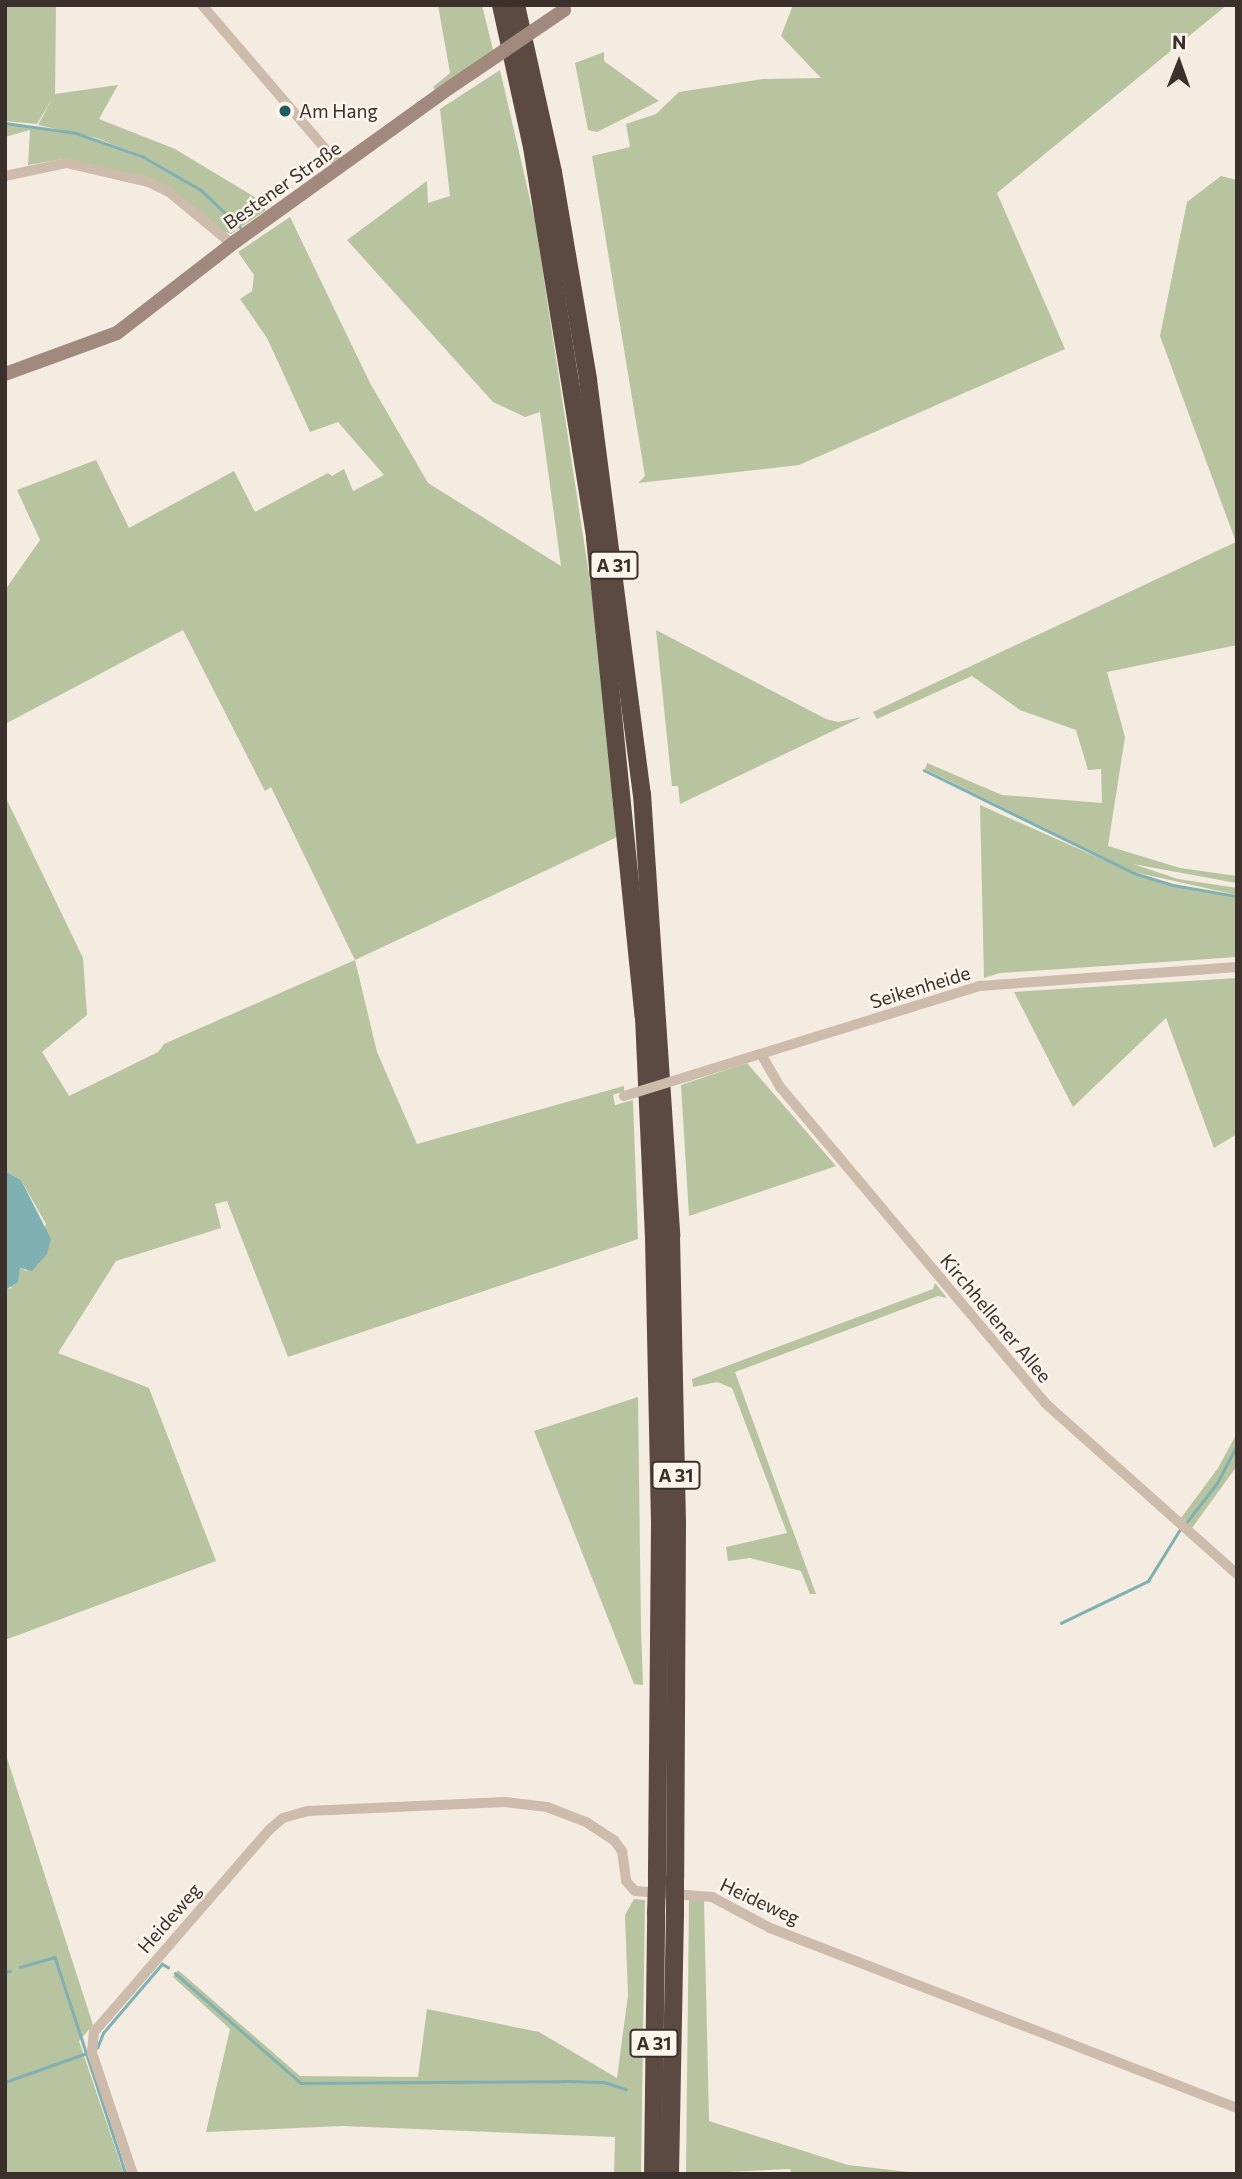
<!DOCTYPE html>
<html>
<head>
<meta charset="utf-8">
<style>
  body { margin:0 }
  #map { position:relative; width:1242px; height:2179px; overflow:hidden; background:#f4ebe1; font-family:Commissioner,sans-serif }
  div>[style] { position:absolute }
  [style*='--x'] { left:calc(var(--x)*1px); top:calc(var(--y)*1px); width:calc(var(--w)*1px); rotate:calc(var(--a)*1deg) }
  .green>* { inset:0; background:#b8c4a0 }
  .water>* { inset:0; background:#7fb0b2 }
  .stream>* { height:2.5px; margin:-1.25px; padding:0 1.25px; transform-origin:1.25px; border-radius:1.25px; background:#7fb0b2 }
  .street>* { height:10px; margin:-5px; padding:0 5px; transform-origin:5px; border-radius:5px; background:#cdbbac }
  .secondary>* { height:14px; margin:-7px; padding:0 7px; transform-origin:7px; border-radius:7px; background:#a18a7d }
  .highway>* { height:18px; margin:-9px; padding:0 9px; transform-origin:9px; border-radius:9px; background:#5c4a42 }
  .street-bridge>* { height:10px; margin:-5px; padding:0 5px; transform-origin:5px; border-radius:5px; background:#cdbbac }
  .secondary-bridge>* { height:14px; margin:-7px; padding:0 7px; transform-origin:7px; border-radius:7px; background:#a18a7d }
  .highway-bridge>* { height:18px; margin:-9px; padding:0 9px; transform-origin:9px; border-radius:9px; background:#5c4a42 }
  .dots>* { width:19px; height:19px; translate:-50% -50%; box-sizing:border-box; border:4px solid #fbf5ee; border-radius:50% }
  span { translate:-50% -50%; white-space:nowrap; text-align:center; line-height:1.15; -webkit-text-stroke:5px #fbf5ee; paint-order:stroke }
  .shield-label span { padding:2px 5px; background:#fbf5ee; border:2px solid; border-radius:5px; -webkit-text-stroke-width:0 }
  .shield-label { font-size:18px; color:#3b302b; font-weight:700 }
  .poi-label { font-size:19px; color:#3b302b }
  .left { translate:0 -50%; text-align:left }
  .street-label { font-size:19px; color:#3b302b }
  .frame { position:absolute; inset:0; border:7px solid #3b302b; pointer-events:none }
  .north { position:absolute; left:1144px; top:28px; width:70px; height:70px; -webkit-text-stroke:5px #fbf5ee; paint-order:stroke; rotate:1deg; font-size:19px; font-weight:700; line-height:28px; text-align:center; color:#3b302b }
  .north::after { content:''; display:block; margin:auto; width:24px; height:32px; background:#3b302b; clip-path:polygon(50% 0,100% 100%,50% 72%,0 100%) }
</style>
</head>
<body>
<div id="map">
  <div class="green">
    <div style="clip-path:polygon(5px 5px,56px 5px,55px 94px,118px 85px,99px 119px,175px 149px,253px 196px,265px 205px,265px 211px,241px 227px,202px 190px,148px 158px,96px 138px,38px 125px,53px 97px,37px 124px,5px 121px)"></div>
    <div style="clip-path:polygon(438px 5px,482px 5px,493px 50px,436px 92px,433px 87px,450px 73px)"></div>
    <div style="clip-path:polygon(793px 5px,1227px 5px,997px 193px,1065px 349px,799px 465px,638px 483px,645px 476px,592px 156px,630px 147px,626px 124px,656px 114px,679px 92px,763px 79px,821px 78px,781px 36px)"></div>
    <div style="clip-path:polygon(604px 52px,604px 61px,659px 101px,597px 132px,588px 130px,575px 63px)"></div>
    <div style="clip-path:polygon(500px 70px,535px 221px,593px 601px,619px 836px,355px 960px,377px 1052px,417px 1144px,624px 1086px,624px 1091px,613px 1095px,615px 1105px,633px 1100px,638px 1239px,288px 1357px,227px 1201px,215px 1204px,221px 1228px,116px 1261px,58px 1353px,149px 1388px,216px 1561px,5px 1640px,5px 1289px,11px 1288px,20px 1268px,27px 1271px,46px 1224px,21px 1180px,5px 1171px,5px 796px,83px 958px,87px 1015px,42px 1052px,69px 1096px,158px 1052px,164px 1044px,355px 960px,271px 787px,265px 791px,183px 630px,5px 724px,5px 590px,40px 540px,17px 490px,96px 460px,129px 528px,234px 471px,255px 512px,328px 473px,332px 476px,344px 469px,353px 491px,384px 475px,338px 422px,310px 432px,267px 338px,240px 299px,252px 291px,254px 275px,238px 252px,290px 217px,370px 383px,428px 483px,561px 566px,540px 412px,525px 417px,493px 402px,347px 240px,427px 181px,428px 203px,450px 196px,440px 109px)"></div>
    <div style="clip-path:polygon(5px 123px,72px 133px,152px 162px,207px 195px,239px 228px,231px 234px,223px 231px,176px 192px,151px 178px,63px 159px,28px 165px,30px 130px,5px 137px)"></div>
    <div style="clip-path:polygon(1221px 176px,1237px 180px,1237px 645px,1107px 672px,1125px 737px,1108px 846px,1180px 868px,1237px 876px,1237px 883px,1231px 882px,1133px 864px,1178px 879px,1237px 888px,1237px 895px,1134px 872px,925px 769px,927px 763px,1002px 795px,1102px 803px,1101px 769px,1088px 770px,1076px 730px,1020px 710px,972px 676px,877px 719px,873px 712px,1236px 542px,1160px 336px,1187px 202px)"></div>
    <div style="clip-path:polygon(656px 630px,826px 719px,838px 722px,862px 717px,680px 804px,678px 786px,672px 786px)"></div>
    <div style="clip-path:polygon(980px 805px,1133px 873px,1173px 886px,1237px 897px,1237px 957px,1000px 973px,984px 978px)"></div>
    <div style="clip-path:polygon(1237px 978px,1237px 1134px,1214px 1148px,1166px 1018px,1073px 1107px,1014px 992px)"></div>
    <div style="clip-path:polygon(747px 1063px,836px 1166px,689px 1216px,681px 1085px)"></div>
    <div style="clip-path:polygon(935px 1283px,947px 1298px,938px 1296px,735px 1372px,816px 1594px,810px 1594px,801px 1571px,750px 1558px,728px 1561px,726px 1547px,787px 1533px,732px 1388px,717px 1382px,693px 1387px,692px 1379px,933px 1289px)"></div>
    <div style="clip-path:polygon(638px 1397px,641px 1628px,643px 1685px,634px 1684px,534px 1431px)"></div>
    <div style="clip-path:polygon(1237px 1433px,1237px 1466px,1192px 1528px,1181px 1518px,1218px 1468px)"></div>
    <div style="clip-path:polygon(5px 1752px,93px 2025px,79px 2041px,124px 2174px,5px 2174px)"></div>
    <div style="clip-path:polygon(634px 1899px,645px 1900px,641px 2174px,614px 2174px,615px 2137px,342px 2126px,206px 2132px,230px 2029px,173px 1977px,178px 1970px,300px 2076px,418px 2077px,427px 2009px,539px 2032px,617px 2078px,628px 1995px,625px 1915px)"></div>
    <div style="clip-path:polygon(689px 1900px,704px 1900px,709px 2121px,848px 2165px,926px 2174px,792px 2174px,790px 2169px,686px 2174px)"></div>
  </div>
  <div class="water">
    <div style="clip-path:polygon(5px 1171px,21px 1180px,51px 1239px,47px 1254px,32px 1271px,20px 1268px,18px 1282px,7px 1289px)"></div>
  </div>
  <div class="stream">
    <div style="--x:5;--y:123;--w:72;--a:8"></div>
    <div style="--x:76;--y:133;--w:72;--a:19.4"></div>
    <div style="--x:144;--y:157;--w:66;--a:30.1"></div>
    <div style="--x:201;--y:190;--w:54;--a:43.5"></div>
    <div style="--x:924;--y:770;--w:234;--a:26.1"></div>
    <div style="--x:1134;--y:873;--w:41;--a:17.1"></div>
    <div style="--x:1173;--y:885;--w:65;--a:9.8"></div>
    <div style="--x:1186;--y:1523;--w:51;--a:-52.2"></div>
    <div style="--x:1217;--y:1483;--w:43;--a:-62.2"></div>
    <div style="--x:1061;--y:1623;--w:97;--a:-25.8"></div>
    <div style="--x:1148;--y:1581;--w:59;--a:-58.2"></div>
    <div style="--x:20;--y:1967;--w:36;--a:-16"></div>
    <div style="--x:55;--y:1957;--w:228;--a:71.9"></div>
    <div style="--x:5;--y:1972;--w:5;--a:-11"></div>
    <div style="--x:175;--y:1973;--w:167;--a:41.1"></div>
    <div style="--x:301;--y:2083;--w:263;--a:-0.4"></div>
    <div style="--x:564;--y:2081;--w:40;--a:1.4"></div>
    <div style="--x:604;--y:2082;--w:23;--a:18"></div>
    <div style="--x:97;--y:2048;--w:16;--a:-68"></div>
    <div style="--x:103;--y:2033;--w:91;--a:-49.5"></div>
    <div style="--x:162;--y:1964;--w:7;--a:27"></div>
    <div style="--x:5;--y:2082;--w:87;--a:-19.5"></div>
  </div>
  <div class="street">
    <div style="--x:202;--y:5;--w:213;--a:49.4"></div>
    <div style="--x:5;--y:176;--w:62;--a:-12"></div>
    <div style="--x:66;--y:163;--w:84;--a:13"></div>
    <div style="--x:148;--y:182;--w:23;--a:25"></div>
    <div style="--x:169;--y:192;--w:82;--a:39.5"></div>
    <div style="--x:761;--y:1054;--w:39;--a:60"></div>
    <div style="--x:781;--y:1088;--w:411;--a:50"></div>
    <div style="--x:1045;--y:1403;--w:257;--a:41.7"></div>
    <div style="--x:689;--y:1076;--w:305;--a:-17.2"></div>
    <div style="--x:980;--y:986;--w:258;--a:-4.2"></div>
    <div style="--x:133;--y:2174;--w:128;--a:-108.7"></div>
    <div style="--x:92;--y:2053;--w:21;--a:-85"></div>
    <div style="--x:94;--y:2032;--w:267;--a:-49.1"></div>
    <div style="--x:269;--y:1830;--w:18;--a:-41"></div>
    <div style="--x:283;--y:1818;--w:26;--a:-16"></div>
    <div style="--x:308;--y:1811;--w:197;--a:-2.6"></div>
    <div style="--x:505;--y:1802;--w:42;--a:6.8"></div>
    <div style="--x:547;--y:1807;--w:42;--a:21"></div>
    <div style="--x:586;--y:1822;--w:33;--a:33"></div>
    <div style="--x:614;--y:1840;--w:14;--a:54"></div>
    <div style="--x:622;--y:1851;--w:30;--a:82"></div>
    <div style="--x:626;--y:1881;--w:13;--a:48"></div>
    <div style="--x:635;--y:1891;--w:77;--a:4.5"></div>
    <div style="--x:712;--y:1897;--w:66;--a:28.1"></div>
    <div style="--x:770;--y:1928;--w:500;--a:21.08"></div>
  </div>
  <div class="secondary">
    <div style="--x:5;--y:374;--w:119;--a:-20.1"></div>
    <div style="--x:117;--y:333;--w:150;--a:-37.7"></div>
    <div style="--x:236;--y:241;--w:262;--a:-35.7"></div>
  </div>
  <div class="highway">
    <div style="--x:501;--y:5;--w:145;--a:77.7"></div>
    <div style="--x:532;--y:147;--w:396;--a:80.8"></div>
    <div style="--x:595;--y:538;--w:481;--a:84.2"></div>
    <div style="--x:644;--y:1017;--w:220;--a:87.4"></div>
    <div style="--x:654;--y:1237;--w:289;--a:88.8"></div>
    <div style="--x:660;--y:1526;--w:353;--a:90.5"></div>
    <div style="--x:516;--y:5;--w:171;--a:77.5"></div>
    <div style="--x:553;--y:172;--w:211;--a:80.4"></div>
    <div style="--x:588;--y:380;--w:418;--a:82.6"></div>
    <div style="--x:642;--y:794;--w:443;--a:86.2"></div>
    <div style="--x:671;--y:1236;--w:289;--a:88.8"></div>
    <div style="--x:677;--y:1525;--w:354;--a:90.3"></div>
    <div style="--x:653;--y:2174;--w:261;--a:-89.3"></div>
    <div style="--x:670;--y:2174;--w:260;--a:-88.9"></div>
  </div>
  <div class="street-bridge">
    <div style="--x:624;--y:1096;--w:68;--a:-17.1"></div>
  </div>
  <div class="secondary-bridge">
    <div style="--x:449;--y:88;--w:139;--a:-34.1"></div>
  </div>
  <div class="highway-bridge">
    <div style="--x:675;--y:1879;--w:35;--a:90"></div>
    <div style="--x:656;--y:1913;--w:34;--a:-88"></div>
  </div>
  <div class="dots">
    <div style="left:285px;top:111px;background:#1f5a5e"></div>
  </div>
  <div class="shield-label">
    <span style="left:614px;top:565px">A 31</span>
    <span style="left:676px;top:1475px">A 31</span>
    <span style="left:654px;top:2043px">A 31</span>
  </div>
  <div class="poi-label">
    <span class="left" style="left:299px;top:111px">Am Hang</span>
  </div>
  <div class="street-label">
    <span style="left:282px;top:185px;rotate:-35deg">Bestener Straße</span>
    <span style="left:920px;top:987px;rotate:-17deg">Seikenheide</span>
    <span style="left:996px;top:1318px;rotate:50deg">Kirchhellener Allee</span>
    <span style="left:760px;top:1901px;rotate:25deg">Heideweg</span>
    <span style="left:169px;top:1918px;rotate:-49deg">Heideweg</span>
  </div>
  <div class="frame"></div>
  <div class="north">N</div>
</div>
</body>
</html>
